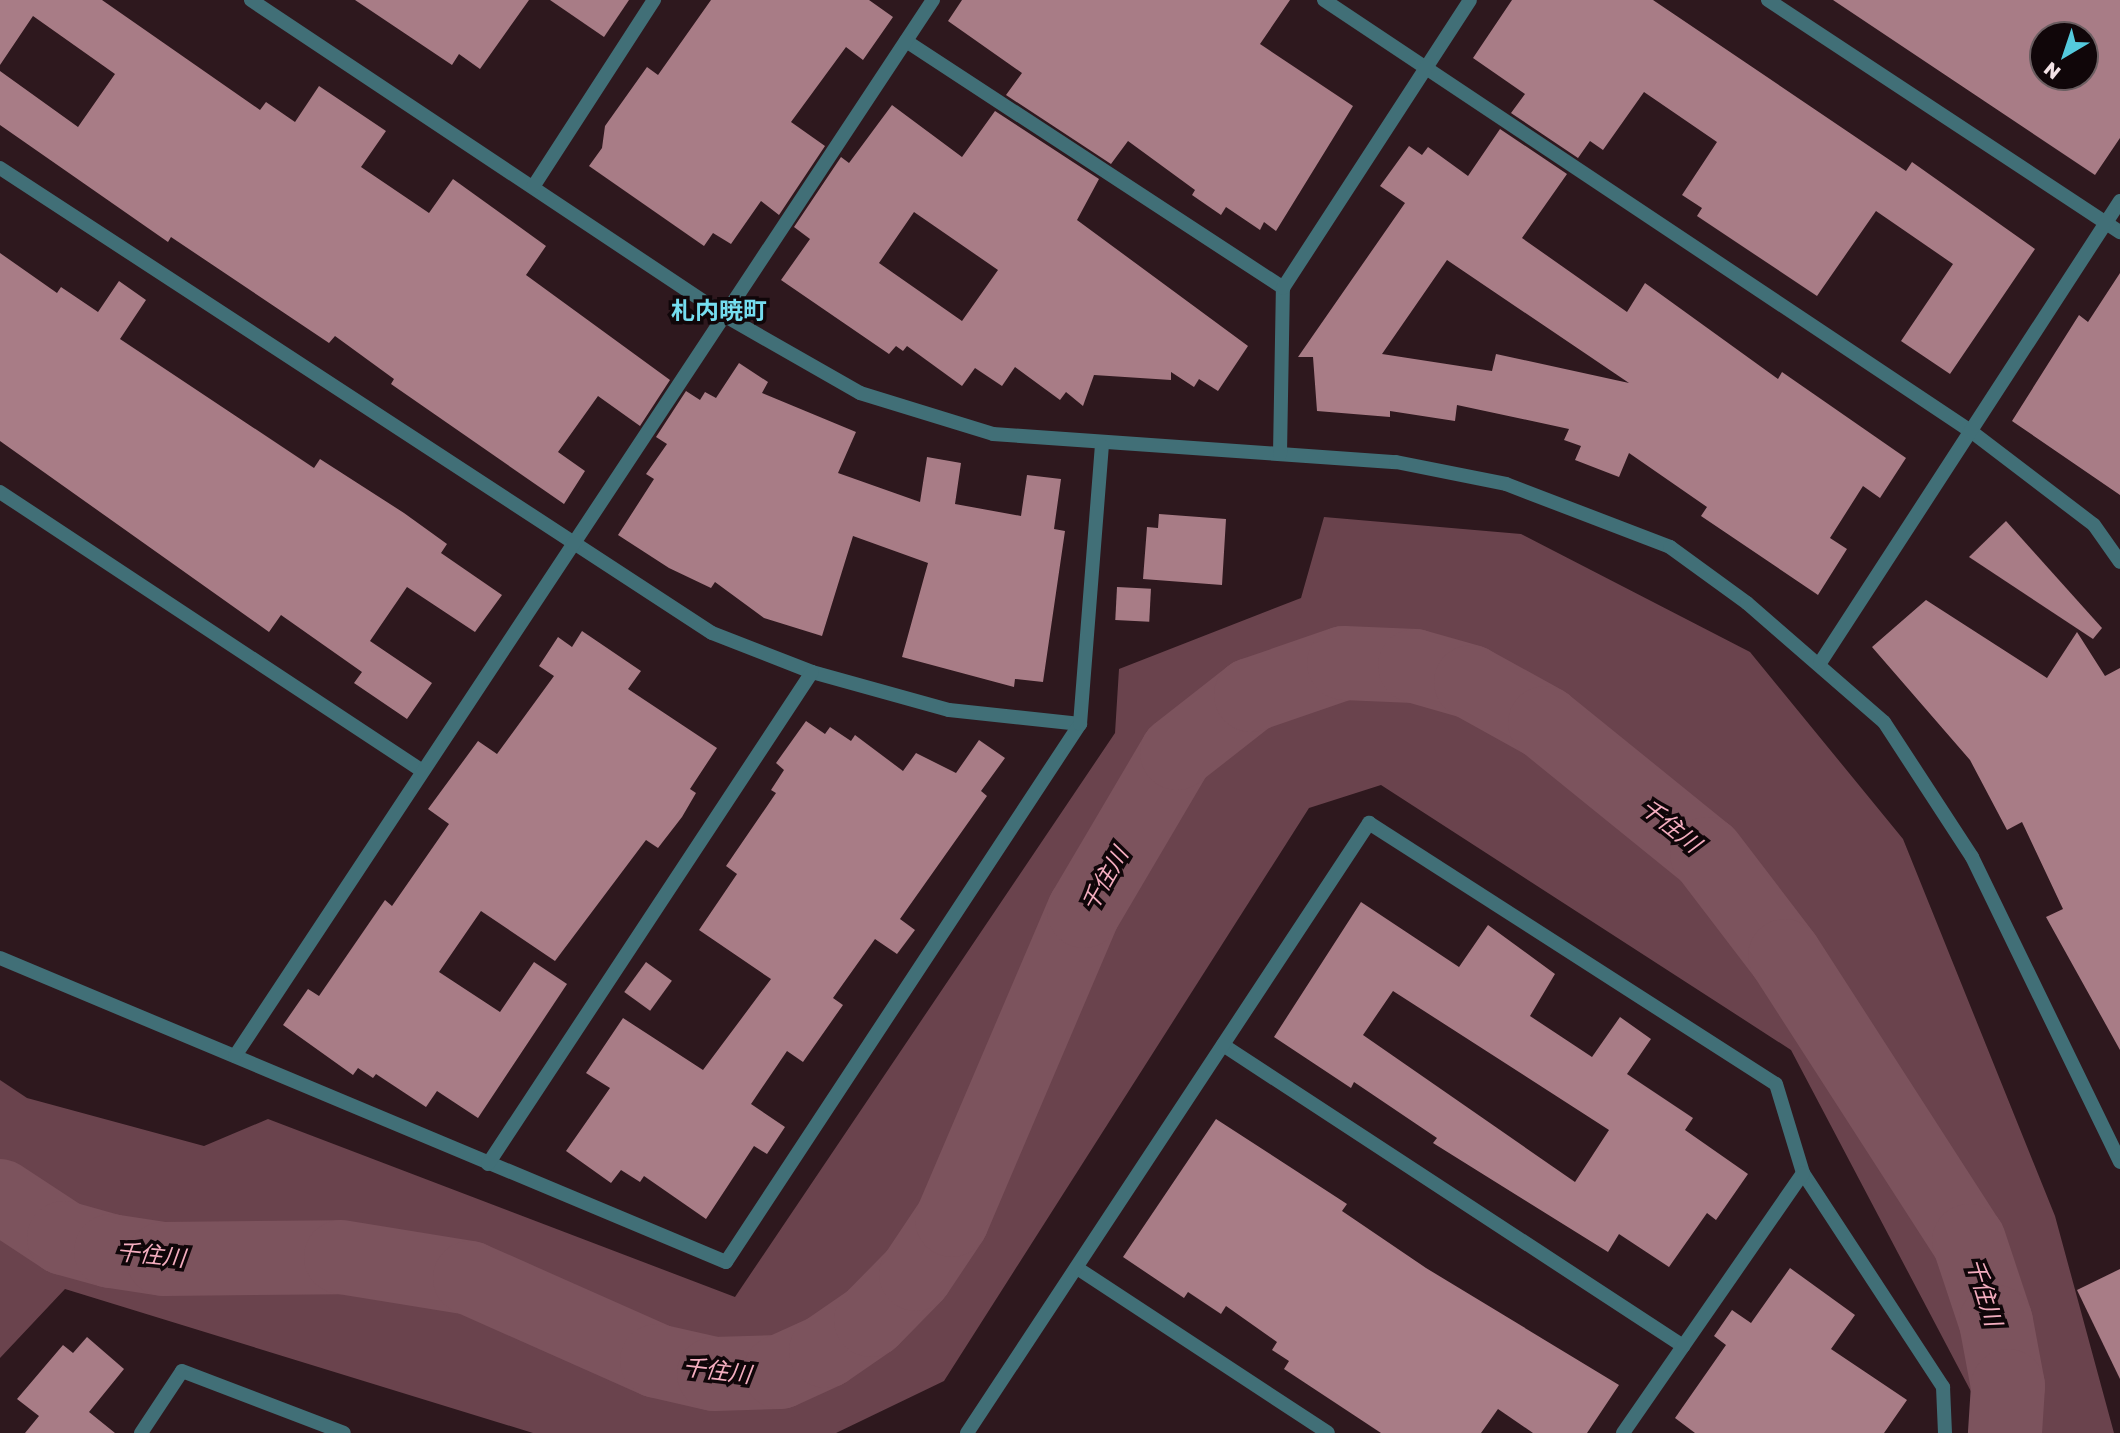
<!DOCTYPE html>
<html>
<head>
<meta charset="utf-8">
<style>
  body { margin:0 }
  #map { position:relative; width:2120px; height:1433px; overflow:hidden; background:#2e181e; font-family:"Golos Text","Noto Sans JP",sans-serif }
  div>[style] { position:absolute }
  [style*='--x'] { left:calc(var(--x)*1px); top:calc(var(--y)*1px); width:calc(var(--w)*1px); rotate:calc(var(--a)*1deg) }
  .forest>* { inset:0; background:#6a434d }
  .river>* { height:74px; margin:-37px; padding:0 37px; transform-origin:37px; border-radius:37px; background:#7c535d }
  .building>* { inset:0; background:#a87c86; transform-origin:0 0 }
  .street>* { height:14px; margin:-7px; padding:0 7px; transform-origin:7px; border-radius:7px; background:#416f77 }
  span { translate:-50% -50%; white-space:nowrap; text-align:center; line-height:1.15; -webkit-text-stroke:7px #100609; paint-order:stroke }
  .water-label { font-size:23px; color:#f4adbf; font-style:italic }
  .quarter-label { font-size:24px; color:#75ddef; font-weight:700 }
  .north { position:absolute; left:2029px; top:21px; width:70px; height:70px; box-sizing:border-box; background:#100609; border:2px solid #6b5e61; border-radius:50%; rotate:219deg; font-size:19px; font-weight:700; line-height:28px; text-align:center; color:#f3e2e6 }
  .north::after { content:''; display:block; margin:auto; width:24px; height:32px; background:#54cadd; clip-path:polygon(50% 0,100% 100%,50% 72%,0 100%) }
</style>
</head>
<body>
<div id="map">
  <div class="forest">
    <div style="clip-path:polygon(1324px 517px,1521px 534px,1750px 652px,1903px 839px,2055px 1216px,2114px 1433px,1972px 1433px,1976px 1401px,1791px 1050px,1381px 785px,1309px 808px,944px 1381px,836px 1433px,533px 1433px,65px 1289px,0 1358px,0 1080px,27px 1098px,204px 1146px,268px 1119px,735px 1297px,1115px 733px,1119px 669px,1301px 598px)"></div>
  </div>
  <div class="river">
    <div style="--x:0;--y:1196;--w:77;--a:33.3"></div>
    <div style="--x:64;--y:1238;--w:49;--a:15.5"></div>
    <div style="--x:111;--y:1251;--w:53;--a:8.7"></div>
    <div style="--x:163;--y:1259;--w:178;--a:-0.6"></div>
    <div style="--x:341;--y:1257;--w:131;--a:9.2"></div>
    <div style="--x:470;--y:1278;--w:205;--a:23.9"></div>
    <div style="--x:657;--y:1361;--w:58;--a:12.8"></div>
    <div style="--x:714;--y:1374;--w:66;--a:-1.7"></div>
    <div style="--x:780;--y:1372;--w:51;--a:-24.5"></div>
    <div style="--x:826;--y:1351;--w:55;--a:-34.6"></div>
    <div style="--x:871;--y:1320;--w:64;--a:-45.6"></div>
    <div style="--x:916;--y:1274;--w:65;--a:-56.3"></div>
    <div style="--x:952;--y:1220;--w:336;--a:-66.9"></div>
    <div style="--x:1084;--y:911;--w:183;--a:-59.5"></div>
    <div style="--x:1177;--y:753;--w:94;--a:-38.1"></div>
    <div style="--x:1251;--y:695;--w:98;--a:-19"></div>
    <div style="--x:1344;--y:663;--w:71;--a:2.4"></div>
    <div style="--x:1415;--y:666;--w:58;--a:15.9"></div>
    <div style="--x:1471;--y:682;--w:85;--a:29"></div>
    <div style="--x:1545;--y:723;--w:208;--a:39"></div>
    <div style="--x:1707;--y:854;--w:128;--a:52.6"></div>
    <div style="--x:1785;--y:956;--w:339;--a:57.2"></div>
    <div style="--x:1969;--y:1241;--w:85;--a:71.6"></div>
    <div style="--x:1996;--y:1322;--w:65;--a:79.4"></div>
    <div style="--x:2008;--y:1386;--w:47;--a:93.7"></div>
  </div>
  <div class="building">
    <div style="clip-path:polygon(0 0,102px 0,260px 110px,266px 102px,295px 122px,319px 86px,386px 131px,361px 167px,429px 213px,453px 179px,546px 246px,526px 275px,670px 380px,640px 426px,598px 396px,558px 452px,585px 471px,564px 504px,391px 384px,394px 379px,335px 336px,329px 343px,171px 237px,168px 242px,0 125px,0 71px,78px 127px,115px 74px,33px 16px,0 65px)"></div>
    <div style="clip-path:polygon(355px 0,529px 0,480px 69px,459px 54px,452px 65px)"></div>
    <div style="clip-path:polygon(550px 0,629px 0,604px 37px)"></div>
    <div style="clip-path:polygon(711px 0,869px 0,893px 17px,863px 60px,846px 47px,791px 122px,825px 146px,779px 215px,761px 201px,731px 244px,713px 233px,704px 246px,589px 166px,602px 148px,605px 126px,647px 67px,658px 75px)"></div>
    <div style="clip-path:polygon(962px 0,1290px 0,1260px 44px,1353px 106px,1276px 231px,1264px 222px,1260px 230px,1226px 207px,1221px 215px,1192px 195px,1195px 190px,1128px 141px,1111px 164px,1006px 95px,1022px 73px,948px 21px)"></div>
    <div style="clip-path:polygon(1512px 0,1653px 0,1906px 171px,1912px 162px,2035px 249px,1950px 374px,1901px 341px,1953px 264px,1876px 211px,1817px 296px,1697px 216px,1702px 208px,1682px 195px,1717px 142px,1644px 92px,1603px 150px,1590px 141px,1578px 158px,1511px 113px,1525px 94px,1473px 58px)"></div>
    <div style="clip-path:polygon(evenodd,1833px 0,2120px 0,2120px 138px,2095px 175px,1833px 0,2043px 35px,2085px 35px,2085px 77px,2043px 77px,2043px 35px)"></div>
    <div style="clip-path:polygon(evenodd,892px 105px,962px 157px,995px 111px,1099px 179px,1077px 220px,1248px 346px,1218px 391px,1199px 379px,1194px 387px,1171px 372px,1171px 380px,1094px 375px,1083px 406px,1066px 392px,1060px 400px,1015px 367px,1002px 386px,975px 368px,962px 386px,907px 346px,903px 351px,896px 346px,889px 354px,781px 280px,810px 239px,794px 227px,841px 157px,849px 163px,892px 105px,914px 212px,998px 270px,962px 321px,879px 263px,914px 212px)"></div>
    <div style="clip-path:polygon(evenodd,1500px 129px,1567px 174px,1522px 238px,1627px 312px,1645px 283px,1778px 379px,1782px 372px,1906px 458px,1880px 498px,1863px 486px,1830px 538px,1847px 549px,1818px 595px,1701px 516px,1707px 507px,1629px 453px,1619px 477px,1575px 460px,1581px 446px,1564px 440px,1569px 429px,1457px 405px,1455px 421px,1390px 411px,1390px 417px,1317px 411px,1313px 357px,1298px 357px,1405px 203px,1380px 186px,1409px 146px,1422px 155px,1428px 147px,1468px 176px,1500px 129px,1447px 260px,1629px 383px,1496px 354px,1492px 371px,1382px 354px,1447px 260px)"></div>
    <div style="clip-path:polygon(0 253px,57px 293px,61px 287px,98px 312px,119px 281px,146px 300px,120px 339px,314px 468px,320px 459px,404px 513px,447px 544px,441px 553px,502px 595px,475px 632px,407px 587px,370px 641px,432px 683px,407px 719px,354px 683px,362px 672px,281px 615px,269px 632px,0 441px)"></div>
    <div style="clip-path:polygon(2120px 273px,2120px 495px,2012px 421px,2079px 315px,2088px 322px)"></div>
    <div style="clip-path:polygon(739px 363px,768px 382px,762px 393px,856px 432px,838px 473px,920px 502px,927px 457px,961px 463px,955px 504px,1021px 516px,1027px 475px,1061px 479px,1054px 529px,1065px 531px,1043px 682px,1015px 679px,1014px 687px,902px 657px,928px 563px,853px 536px,822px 636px,764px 618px,715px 582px,711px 588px,669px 568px,618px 535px,654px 479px,646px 474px,667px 444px,656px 437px,686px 391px,700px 400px,705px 392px,716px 398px)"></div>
    <div style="clip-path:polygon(1159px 514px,1226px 519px,1222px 585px,1143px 579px,1147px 527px,1158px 528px)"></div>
    <div style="clip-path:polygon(2006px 521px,2102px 628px,2093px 639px,1969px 557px)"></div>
    <div style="left:1117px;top:587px;width:34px;height:33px;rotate:3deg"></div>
    <div style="clip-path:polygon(1926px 600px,2047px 678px,2077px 632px,2105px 676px,2120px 668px,2120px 1050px,2046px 917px,2063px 909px,2022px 822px,2007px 830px,1970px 760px,1872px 647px)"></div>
    <div style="clip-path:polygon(582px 631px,641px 671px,628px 689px,717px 748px,690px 789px,696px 793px,682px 817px,658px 848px,646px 840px,555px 961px,481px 911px,439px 972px,500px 1012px,534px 962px,567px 984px,478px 1118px,437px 1091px,426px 1107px,376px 1074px,373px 1078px,358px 1068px,353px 1075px,283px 1025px,308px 989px,319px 996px,385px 900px,392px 906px,449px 824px,428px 809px,478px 741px,497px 754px,554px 676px,539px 666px,558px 637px,572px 647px)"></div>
    <div style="clip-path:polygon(806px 721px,825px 734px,830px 727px,851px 741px,855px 735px,903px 771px,916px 753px,956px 773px,979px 740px,1005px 758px,981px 791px,987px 796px,900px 919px,915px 930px,897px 954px,875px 939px,833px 998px,843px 1005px,803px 1062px,787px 1051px,751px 1104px,785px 1127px,767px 1154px,754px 1146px,706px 1219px,644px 1176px,640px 1182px,621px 1170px,611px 1183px,566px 1151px,610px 1088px,586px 1073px,623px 1018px,703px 1070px,771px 979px,699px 930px,737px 874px,726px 866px,776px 793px,771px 790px,784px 770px,776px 763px)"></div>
    <div style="clip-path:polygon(evenodd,1361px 902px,1459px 967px,1488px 925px,1555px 974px,1530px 1016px,1592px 1057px,1620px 1017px,1651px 1039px,1627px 1074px,1693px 1118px,1685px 1130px,1748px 1174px,1716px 1220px,1707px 1213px,1669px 1267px,1619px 1234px,1608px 1252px,1433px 1143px,1437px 1138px,1354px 1082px,1351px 1088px,1274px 1037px,1361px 902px,1393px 991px,1609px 1130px,1575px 1182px,1363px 1035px,1393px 991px)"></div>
    <div style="left:646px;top:962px;width:32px;height:37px;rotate:36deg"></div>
    <div style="clip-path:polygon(1216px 1119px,1347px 1204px,1342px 1211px,1426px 1268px,1619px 1385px,1587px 1433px,1533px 1433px,1498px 1409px,1481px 1433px,1381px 1433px,1284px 1369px,1289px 1361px,1272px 1350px,1277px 1342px,1226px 1306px,1221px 1314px,1188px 1292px,1184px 1298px,1123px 1257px)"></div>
    <div style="clip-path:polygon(1790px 1268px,1855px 1315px,1831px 1349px,1907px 1400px,1884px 1433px,1695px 1433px,1675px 1418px,1726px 1345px,1714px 1336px,1732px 1310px,1751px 1323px)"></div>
    <div style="clip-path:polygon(2120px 1269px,2120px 1379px,2077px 1290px)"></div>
    <div style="clip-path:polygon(87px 1337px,124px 1369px,89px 1412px,115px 1433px,25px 1433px,39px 1416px,17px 1399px,63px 1345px,73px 1353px)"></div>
  </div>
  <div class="street">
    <div style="--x:251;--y:0;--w:572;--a:33.66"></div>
    <div style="--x:727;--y:317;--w:153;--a:29.7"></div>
    <div style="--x:860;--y:393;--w:139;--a:17.1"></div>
    <div style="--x:993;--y:434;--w:404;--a:4"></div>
    <div style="--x:1396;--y:462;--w:112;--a:11.3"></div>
    <div style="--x:1506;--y:484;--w:176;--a:21"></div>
    <div style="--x:1670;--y:547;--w:95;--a:36"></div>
    <div style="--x:1747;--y:603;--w:181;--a:41"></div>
    <div style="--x:1884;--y:722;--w:161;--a:56.9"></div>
    <div style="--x:1972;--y:857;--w:339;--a:64.1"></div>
    <div style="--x:1324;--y:0;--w:779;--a:33.69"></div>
    <div style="--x:1972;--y:432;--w:153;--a:37.3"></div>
    <div style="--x:2094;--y:525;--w:45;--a:54.9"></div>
    <div style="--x:1768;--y:0;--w:422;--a:33.4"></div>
    <div style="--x:906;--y:41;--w:451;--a:33.2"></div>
    <div style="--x:0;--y:168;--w:850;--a:33.15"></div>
    <div style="--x:712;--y:633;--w:107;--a:21.3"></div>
    <div style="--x:812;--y:672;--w:142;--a:15.5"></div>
    <div style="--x:949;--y:710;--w:132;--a:6.1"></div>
    <div style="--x:533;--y:187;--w:223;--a:-57.1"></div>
    <div style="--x:1280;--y:454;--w:166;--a:-89"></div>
    <div style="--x:1283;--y:288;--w:343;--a:-57"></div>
    <div style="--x:0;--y:492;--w:505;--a:33.44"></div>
    <div style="--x:1820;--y:663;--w:551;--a:-57"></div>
    <div style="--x:0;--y:958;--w:787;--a:22.72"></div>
    <div style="--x:726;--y:1262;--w:644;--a:-56.66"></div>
    <div style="--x:1080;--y:724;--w:279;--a:-85.5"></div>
    <div style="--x:1223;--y:1045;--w:550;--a:33.2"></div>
    <div style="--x:235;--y:1056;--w:1266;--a:-56.54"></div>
    <div style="--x:488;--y:1164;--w:589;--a:-56.63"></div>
    <div style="--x:1077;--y:1268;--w:300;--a:33.3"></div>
    <div style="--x:141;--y:1433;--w:74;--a:-56.5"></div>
    <div style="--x:182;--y:1371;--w:173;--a:20.9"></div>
    <div style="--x:967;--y:1433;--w:731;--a:-56.61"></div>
    <div style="--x:1369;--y:823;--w:483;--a:32.7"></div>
    <div style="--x:1776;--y:1084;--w:93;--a:73.1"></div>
    <div style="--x:1803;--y:1173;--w:256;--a:56.8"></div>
    <div style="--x:1943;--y:1387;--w:46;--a:87.5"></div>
    <div style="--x:1623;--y:1433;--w:316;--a:-55.3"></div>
  </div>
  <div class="water-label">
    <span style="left:1671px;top:825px;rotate:39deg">千住川</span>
    <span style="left:1104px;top:879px;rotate:-60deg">千住川</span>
    <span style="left:151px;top:1254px;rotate:6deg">千住川</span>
    <span style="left:1985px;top:1292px;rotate:73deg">千住川</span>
    <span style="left:717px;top:1370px;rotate:7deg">千住川</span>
  </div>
  <div class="quarter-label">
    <span style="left:719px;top:310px">札内暁町</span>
  </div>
  <div class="north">N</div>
</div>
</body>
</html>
